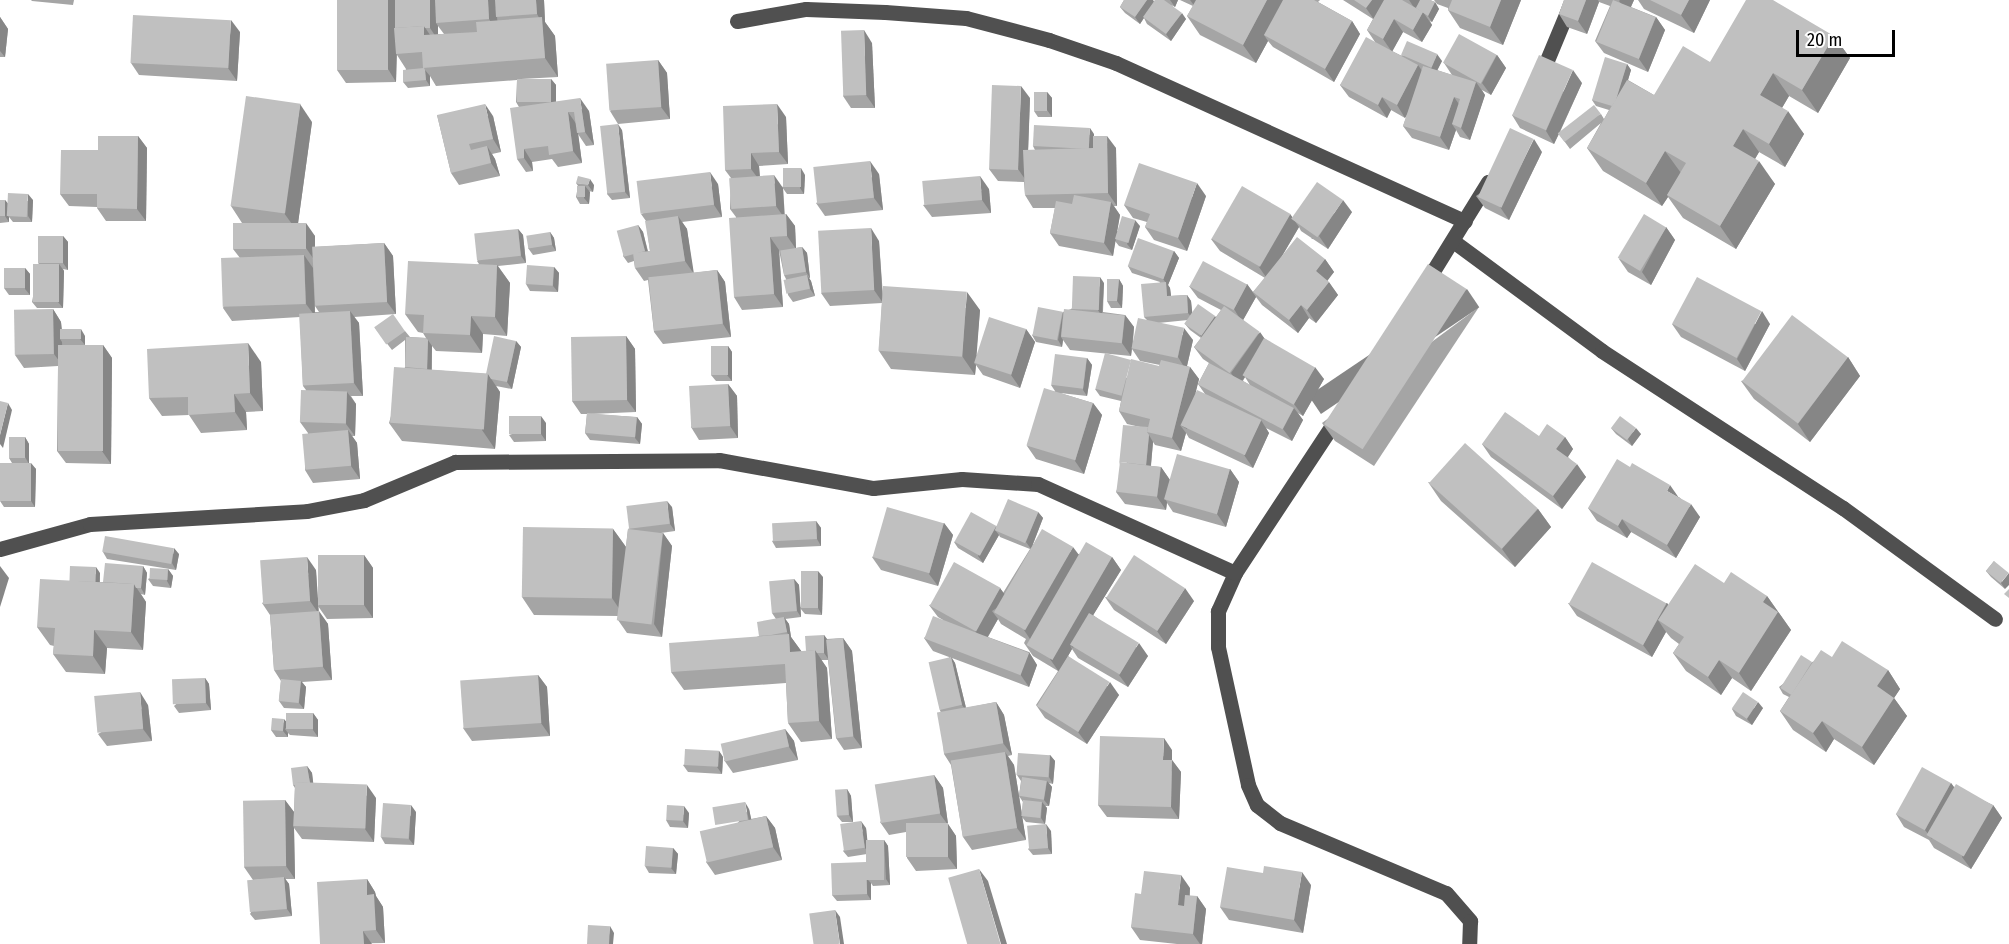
<!DOCTYPE html>
<html>
<head>
<meta charset="utf-8">
<style>
  body { margin:0 }
  #map { position:relative; width:2009px; height:944px; overflow:hidden; background:#fff; font-family:"Fira Sans Condensed",sans-serif }
  div>[style] { position:absolute }
  [style*='--x'] { left:calc(var(--x)*1px); top:calc(var(--y)*1px); width:calc(var(--w)*1px); rotate:calc(var(--a)*1deg) }
  .minor>* { height:15px; margin:-7.5px; padding:0 7.5px; transform-origin:7.5px; border-radius:7.5px; background:#505050 }
  .wall>* { inset:0; background:#a5a5a5 }
  .shaded-wall>* { inset:0; background:#868686; transform-origin:0 0 }
  .building>* { inset:0; background:#c0c0c0; transform-origin:0 0 }
  span { translate:-50% -50%; white-space:nowrap; text-align:center; line-height:1.15; -webkit-text-stroke:6px #fff; paint-order:stroke }
  .scale { position:absolute; left:1796px; top:30px; width:99px; height:27px; box-sizing:border-box; border:3px solid #000; border-top:0; padding-left:8px; font-size:18px; line-height:21px; white-space:nowrap; color:#000; -webkit-text-stroke:4px #fff; paint-order:stroke }
</style>
</head>
<body>
<div id="map">
  <div class="minor">
    <div style="--x:737;--y:21;--w:70;--a:-9.9"></div>
    <div style="--x:806;--y:9;--w:79;--a:2.2"></div>
    <div style="--x:885;--y:12;--w:81;--a:4.2"></div>
    <div style="--x:966;--y:18;--w:86;--a:14.8"></div>
    <div style="--x:1049;--y:40;--w:71;--a:18.9"></div>
    <div style="--x:1116;--y:63;--w:383;--a:24.4"></div>
    <div style="--x:1540;--y:77;--w:83;--a:-67.4"></div>
    <div style="--x:1453;--y:241;--w:185;--a:36.4"></div>
    <div style="--x:1602;--y:351;--w:288;--a:33.1"></div>
    <div style="--x:1843;--y:508;--w:188;--a:36.1"></div>
    <div style="--x:1425;--y:284;--w:120;--a:-58.3"></div>
    <div style="--x:1339;--y:415;--w:189;--a:123.4"></div>
    <div style="--x:1235;--y:573;--w:42;--a:114.1"></div>
    <div style="--x:1218;--y:611;--w:36;--a:90"></div>
    <div style="--x:1218;--y:647;--w:141;--a:77.7"></div>
    <div style="--x:1248;--y:785;--w:22;--a:66"></div>
    <div style="--x:1257;--y:805;--w:29;--a:38"></div>
    <div style="--x:1280;--y:823;--w:180;--a:22.9"></div>
    <div style="--x:1446;--y:893;--w:37;--a:49"></div>
    <div style="--x:1470;--y:921;--w:23;--a:92"></div>
    <div style="--x:0;--y:549;--w:93;--a:-15.5"></div>
    <div style="--x:90;--y:524;--w:217;--a:-3.4"></div>
    <div style="--x:307;--y:511;--w:58;--a:-10.9"></div>
    <div style="--x:364;--y:500;--w:99;--a:-22.7"></div>
    <div style="--x:455;--y:462;--w:264;--a:-0.4"></div>
    <div style="--x:719;--y:460;--w:157;--a:10.3"></div>
    <div style="--x:873;--y:488;--w:89;--a:-5.8"></div>
    <div style="--x:962;--y:479;--w:76;--a:3.8"></div>
    <div style="--x:1038;--y:484;--w:216;--a:24.3"></div>
  </div>
  <div class="wall">
    <div style="clip-path:polygon(31px 0,74px 0,73px 5px,32px 1px)"></div>
    <div style="clip-path:polygon(evenodd,337px 0,544px 0,545px 22px,555px 36px,558px 77px,521px 79px,551px 79px,556px 85px,556px 102px,589px 111px,594px 145px,586px 146px,578px 134px,582px 163px,558px 167px,552px 159px,532px 162px,533px 171px,526px 172px,517px 159px,519px 107px,516px 102px,517px 80px,436px 86px,430px 76px,430px 86px,408px 88px,403px 82px,406px 69px,397px 55px,396px 82px,346px 83px,337px 70px,337px 0,438px 26px,444px 34px,438px 34px,438px 26px)"></div>
    <div style="clip-path:polygon(1124px 0,1153px 0,1154px 2px,1155px 0,1178px 0,1175px 7px,1171px 5px,1186px 19px,1171px 41px,1147px 24px,1144px 18px,1140px 24px,1125px 13px,1120px 7px)"></div>
    <div style="clip-path:polygon(1180px 0,1320px 0,1318px 2px,1352px 21px,1360px 34px,1334px 82px,1273px 47px,1268px 41px,1256px 63px,1200px 35px,1187px 16px,1193px 6px)"></div>
    <div style="clip-path:polygon(1343px 0,1430px 0,1435px 2px,1439px 9px,1432px 22px,1430px 21px,1432px 25px,1422px 42px,1403px 32px,1392px 51px,1402px 56px,1401px 55px,1442px 61px,1437px 70px,1452px 75px,1444px 63px,1497px 55px,1506px 68px,1491px 95px,1482px 90px,1485px 95px,1470px 140px,1460px 137px,1456px 130px,1449px 150px,1412px 138px,1403px 126px,1407px 115px,1405px 118px,1391px 110px,1387px 118px,1349px 97px,1340px 85px,1375px 42px,1367px 30px,1373px 19px)"></div>
    <div style="clip-path:polygon(1434px 0,1521px 0,1503px 45px,1460px 28px,1448px 10px,1448px 8px,1437px 4px)"></div>
    <div style="clip-path:polygon(1564px 0,1634px 0,1631px 7px,1656px 17px,1665px 30px,1648px 72px,1604px 53px,1595px 41px,1610px 6px,1599px 2px,1587px 34px,1567px 27px,1559px 14px)"></div>
    <div style="clip-path:polygon(1638px 0,1710px 0,1694px 33px,1644px 9px)"></div>
    <div style="clip-path:polygon(0 17px,8px 29px,5px 57px,0 57px)"></div>
    <div style="clip-path:polygon(240px 32px,237px 81px,139px 75px,131px 63px)"></div>
    <div style="clip-path:polygon(1834px 36px,1850px 58px,1818px 113px,1789px 96px,1782px 108px,1804px 134px,1785px 167px,1759px 152px,1755px 159px,1775px 184px,1736px 249px,1683px 218px,1668px 197px,1662px 206px,1603px 171px,1587px 148px,1601px 123px,1570px 149px,1559px 134px,1554px 144px,1520px 128px,1512px 115px,1582px 83px,1560px 132px,1601px 114px,1604px 119px,1609px 110px,1596px 106px,1592px 100px,1627px 64px,1631px 70px,1628px 80px,1654px 95px,1710px 62px)"></div>
    <div style="clip-path:polygon(872px 43px,875px 108px,851px 108px,843px 96px)"></div>
    <div style="clip-path:polygon(658px 60px,667px 73px,670px 119px,618px 124px,610px 111px)"></div>
    <div style="clip-path:polygon(1047px 92px,1052px 98px,1052px 117px,1038px 117px,1034px 111px)"></div>
    <div style="clip-path:polygon(1030px 98px,1028px 150px,1035px 150px,1033px 146px,1094px 134px,1094px 136px,1116px 148px,1117px 206px,1114px 206px,1120px 215px,1117px 231px,1140px 226px,1132px 250px,1119px 246px,1115px 241px,1113px 256px,1059px 246px,1050px 233px,1055px 208px,1033px 208px,1025px 195px,1024px 182px,998px 181px,989px 169px)"></div>
    <div style="clip-path:polygon(437px 115px,493px 116px,501px 152px,492px 154px,495px 159px,500px 176px,459px 185px,451px 173px)"></div>
    <div style="clip-path:polygon(786px 117px,788px 164px,759px 166px,760px 176px,783px 188px,784px 214px,786px 214px,795px 226px,796px 248px,802px 247px,807px 253px,810px 278px,809px 278px,811px 281px,815px 296px,793px 302px,788px 295px,786px 279px,784px 275px,779px 250px,783px 307px,742px 310px,734px 297px,736px 217px,730px 209px,731px 178px,725px 170px)"></div>
    <div style="clip-path:polygon(evenodd,312px 122px,298px 223px,315px 236px,315px 247px,384px 243px,393px 256px,396px 314px,354px 317px,359px 323px,363px 396px,351px 396px,356px 404px,355px 436px,352px 436px,357px 443px,360px 479px,313px 483px,305px 470px,308px 433px,300px 422px,306px 390px,303px 386px,300px 317px,232px 321px,223px 308px,240px 258px,233px 249px,242px 223px,231px 206px,312px 122px,315px 306px,319px 312px,315px 312px,315px 306px)"></div>
    <div style="clip-path:polygon(622px 130px,630px 198px,612px 200px,607px 194px)"></div>
    <div style="clip-path:polygon(138px 136px,147px 148px,146px 221px,106px 221px,97px 208px,97px 207px,69px 206px,60px 194px,98px 150px)"></div>
    <div style="clip-path:polygon(1542px 152px,1509px 220px,1485px 208px,1476px 196px)"></div>
    <div style="clip-path:polygon(879px 174px,883px 210px,825px 216px,816px 203px)"></div>
    <div style="clip-path:polygon(805px 175px,804px 194px,787px 194px,782px 187px)"></div>
    <div style="clip-path:polygon(576px 183px,594px 185px,593px 192px,589px 191px,590px 192px,589px 204px,580px 204px,576px 197px,578px 186px)"></div>
    <div style="clip-path:polygon(718px 184px,722px 217px,682px 222px,687px 229px,693px 273px,717px 270px,725px 282px,731px 337px,663px 344px,654px 332px,648px 280px,644px 281px,635px 268px,634px 261px,628px 263px,623px 256px,638px 225px,643px 232px,648px 251px,650px 251px,646px 221px,641px 214px)"></div>
    <div style="clip-path:polygon(989px 189px,991px 213px,932px 217px,923px 205px)"></div>
    <div style="clip-path:polygon(1206px 196px,1187px 251px,1154px 240px,1145px 227px,1147px 222px,1133px 218px,1124px 205px)"></div>
    <div style="clip-path:polygon(0 200px,5px 200px,8px 204px,33px 200px,32px 222px,13px 222px,9px 217px,9px 222px,0 223px)"></div>
    <div style="clip-path:polygon(evenodd,1352px 212px,1328px 249px,1301px 231px,1299px 227px,1282px 256px,1325px 259px,1334px 272px,1327px 280px,1338px 295px,1316px 323px,1309px 318px,1298px 333px,1262px 305px,1256px 297px,1243px 320px,1264px 338px,1324px 379px,1303px 416px,1298px 413px,1303px 420px,1292px 441px,1266px 428px,1269px 433px,1253px 468px,1189px 438px,1186px 433px,1181px 451px,1155px 445px,1153px 442px,1151px 466px,1161px 467px,1170px 480px,1230px 469px,1239px 482px,1226px 527px,1173px 512px,1167px 503px,1166px 510px,1125px 504px,1116px 492px,1140px 427px,1127px 424px,1119px 411px,1121px 401px,1100px 396px,1095px 389px,1159px 366px,1160px 365px,1140px 361px,1132px 349px,1131px 356px,1070px 350px,1063px 340px,1062px 347px,1036px 342px,1032px 335px,1063px 312px,1071px 309px,1104px 283px,1103px 312px,1125px 315px,1134px 327px,1133px 342px,1147px 320px,1144px 317px,1160px 282px,1132px 273px,1128px 266px,1174px 251px,1179px 258px,1168px 285px,1170px 288px,1171px 296px,1187px 295px,1191px 301px,1192px 313px,1216px 317px,1221px 310px,1198px 298px,1189px 286px,1247px 284px,1253px 292px,1265px 278px,1220px 251px,1211px 239px,1290px 214px,1293px 218px,1352px 212px,1188px 320px,1185px 324px,1190px 330px,1201px 338px,1194px 347px,1203px 359px,1209px 363px,1198px 384px,1205px 394px,1195px 393px,1199px 379px,1190px 367px,1187px 366px,1193px 340px,1158px 323px,1188px 320px,1352px 212px,1245px 377px,1250px 385px,1243px 381px,1245px 377px)"></div>
    <div style="clip-path:polygon(1666px 227px,1675px 240px,1651px 285px,1628px 272px,1619px 259px)"></div>
    <div style="clip-path:polygon(518px 229px,523px 235px,526px 263px,498px 266px,510px 283px,507px 336px,483px 334px,482px 353px,436px 351px,432px 346px,432px 370px,486px 374px,516px 341px,521px 347px,512px 389px,496px 386px,500px 392px,495px 449px,402px 441px,389px 423px,405px 367px,405px 340px,392px 350px,375px 328px,405px 331px,410px 337px,426px 338px,423px 333px,418px 332px,405px 314px,479px 264px,477px 261px)"></div>
    <div style="clip-path:polygon(550px 232px,554px 238px,556px 251px,533px 255px,528px 248px)"></div>
    <div style="clip-path:polygon(63px 236px,68px 242px,68px 270px,63px 269px,64px 271px,63px 308px,37px 308px,32px 302px,39px 264px,38px 263px)"></div>
    <div style="clip-path:polygon(879px 241px,883px 296px,980px 310px,976px 355px,1026px 329px,1035px 342px,1020px 388px,983px 375px,976px 365px,975px 375px,891px 369px,879px 351px,882px 303px,830px 306px,821px 293px)"></div>
    <div style="clip-path:polygon(554px 267px,559px 273px,558px 292px,530px 291px,526px 284px)"></div>
    <div style="clip-path:polygon(25px 268px,30px 274px,30px 295px,9px 295px,4px 288px)"></div>
    <div style="clip-path:polygon(1119px 279px,1123px 286px,1122px 308px,1111px 308px,1107px 301px)"></div>
    <div style="clip-path:polygon(1479px 307px,1374px 466px,1335px 441px,1322px 423px)"></div>
    <div style="clip-path:polygon(53px 309px,61px 322px,62px 329px,85px 336px,85px 345px,103px 345px,112px 358px,111px 464px,66px 463px,57px 451px,58px 366px,24px 368px,15px 355px)"></div>
    <div style="clip-path:polygon(1672px 324px,1770px 324px,1745px 371px,1681px 337px)"></div>
    <div style="clip-path:polygon(626px 336px,635px 349px,636px 412px,590px 414px,637px 417px,642px 424px,640px 444px,590px 440px,585px 433px,587px 414px,581px 414px,572px 401px)"></div>
    <div style="clip-path:polygon(728px 346px,732px 352px,732px 381px,716px 381px,711px 375px)"></div>
    <div style="clip-path:polygon(1848px 357px,1860px 376px,1810px 442px,1754px 399px,1741px 381px)"></div>
    <div style="clip-path:polygon(1087px 358px,1092px 365px,1087px 396px,1060px 393px,1093px 403px,1102px 415px,1084px 474px,1036px 459px,1027px 446px,1055px 391px,1051px 385px)"></div>
    <div style="clip-path:polygon(261px 362px,263px 411px,246px 412px,247px 430px,201px 433px,189px 415px,162px 416px,149px 398px)"></div>
    <div style="clip-path:polygon(728px 384px,737px 396px,738px 438px,699px 440px,691px 427px)"></div>
    <div style="clip-path:polygon(546px 423px,546px 441px,514px 442px,509px 435px)"></div>
    <div style="clip-path:polygon(1611px 428px,1641px 434px,1632px 446px,1616px 434px)"></div>
    <div style="clip-path:polygon(1539px 436px,1565px 437px,1573px 449px,1568px 457px,1586px 477px,1562px 509px,1491px 457px,1482px 444px)"></div>
    <div style="clip-path:polygon(25px 437px,29px 444px,29px 463px,36px 469px,35px 507px,4px 507px,0 501px,12px 463px,9px 458px)"></div>
    <div style="clip-path:polygon(1428px 482px,1538px 509px,1551px 527px,1515px 567px,1441px 501px)"></div>
    <div style="clip-path:polygon(1679px 497px,1700px 517px,1676px 558px,1631px 532px,1627px 538px,1597px 521px,1588px 508px)"></div>
    <div style="clip-path:polygon(672px 507px,675px 531px,661px 533px,663px 533px,672px 546px,662px 637px,627px 633px,618px 620px,619px 616px,534px 615px,522px 597px,613px 529px,626px 547px,628px 529px)"></div>
    <div style="clip-path:polygon(1038px 512px,1043px 518px,1033px 544px,1078px 554px,1112px 557px,1121px 570px,1093px 615px,1148px 656px,1128px 687px,1078px 658px,1072px 649px,1068px 656px,1119px 695px,1087px 744px,1045px 718px,1036px 705px,1058px 671px,1033px 656px,1024px 643px,1026px 639px,1001px 624px,998px 619px,988px 637px,1029px 652px,1037px 665px,1029px 687px,952px 658px,955px 663px,966px 708px,996px 702px,1004px 715px,1012px 755px,1008px 756px,1014px 765px,1022px 814px,1023px 802px,1019px 796px,1021px 781px,1017px 775px,1050px 755px,1055px 761px,1053px 784px,1049px 783px,1052px 787px,1049px 806px,1045px 806px,1047px 808px,1045px 824px,1026px 822px,1022px 817px,1026px 840px,972px 850px,963px 837px,951px 765px,944px 754px,941px 712px,940px 711px,949px 657px,933px 651px,924px 638px,943px 620px,938px 617px,929px 605px,1000px 588px,1003px 593px,1030px 549px,1000px 537px,999px 535px,983px 563px,958px 548px,954px 542px,996px 526px,997px 527px)"></div>
    <div style="clip-path:polygon(816px 521px,821px 528px,821px 546px,776px 548px,772px 541px)"></div>
    <div style="clip-path:polygon(944px 523px,953px 535px,938px 586px,881px 570px,872px 557px)"></div>
    <div style="clip-path:polygon(103px 552px,179px 554px,176px 570px,107px 559px)"></div>
    <div style="clip-path:polygon(364px 555px,373px 568px,373px 618px,327px 619px,318px 606px)"></div>
    <div style="clip-path:polygon(1994px 561px,2005px 589px,1991px 577px,1986px 571px)"></div>
    <div style="clip-path:polygon(143px 566px,147px 573px,145px 595px,141px 594px,146px 602px,143px 650px,107px 648px,105px 674px,66px 672px,53px 654px,54px 646px,50px 645px,37px 627px,69px 581px,100px 573px,100px 582px,103px 582px)"></div>
    <div style="clip-path:polygon(168px 569px,173px 576px,171px 588px,153px 586px,148px 579px)"></div>
    <div style="clip-path:polygon(316px 570px,318px 611px,328px 624px,332px 680px,302px 682px,306px 687px,304px 709px,284px 708px,279px 701px,281px 681px,274px 670px,270px 615px,262px 603px)"></div>
    <div style="clip-path:polygon(823px 577px,822px 615px,805px 614px,800px 608px)"></div>
    <div style="clip-path:polygon(794px 579px,799px 585px,801px 617px,785px 619px,789px 624px,791px 637px,801px 651px,806px 651px,824px 635px,827px 639px,843px 638px,852px 651px,862px 748px,844px 750px,836px 738px,828px 660px,821px 660px,827px 668px,832px 739px,801px 742px,788px 723px,786px 683px,684px 690px,671px 672px,759px 636px,776px 619px,772px 613px)"></div>
    <div style="clip-path:polygon(1724px 583px,1767px 596px,1791px 630px,1751px 691px,1732px 678px,1721px 695px,1686px 671px,1673px 653px,1679px 644px,1671px 638px,1666px 632px,1652px 657px,1577px 616px,1568px 603px,1667px 603px,1668px 605px)"></div>
    <div style="clip-path:polygon(1105px 597px,1194px 601px,1166px 644px,1114px 610px)"></div>
    <div style="clip-path:polygon(1832px 657px,1888px 670px,1900px 689px,1894px 698px,1907px 716px,1874px 765px,1834px 739px,1826px 752px,1793px 730px,1780px 711px,1789px 697px,1783px 694px,1779px 687px,1812px 662px)"></div>
    <div style="clip-path:polygon(538px 675px,547px 687px,550px 736px,472px 741px,463px 728px)"></div>
    <div style="clip-path:polygon(205px 678px,209px 684px,211px 710px,179px 713px,174px 706px)"></div>
    <div style="clip-path:polygon(148px 705px,152px 741px,107px 746px,98px 734px)"></div>
    <div style="clip-path:polygon(1763px 708px,1752px 725px,1736px 716px,1732px 709px)"></div>
    <div style="clip-path:polygon(313px 713px,318px 720px,318px 737px,290px 735px,288px 733px,288px 737px,276px 737px,271px 730px,286px 721px)"></div>
    <div style="clip-path:polygon(785px 729px,794px 741px,798px 760px,733px 773px,724px 760px)"></div>
    <div style="clip-path:polygon(1172px 750px,1172px 760px,1181px 772px,1179px 819px,1107px 817px,1098px 805px)"></div>
    <div style="clip-path:polygon(719px 751px,723px 757px,722px 774px,688px 772px,683px 765px)"></div>
    <div style="clip-path:polygon(307px 766px,312px 773px,313px 783px,376px 798px,374px 842px,302px 839px,294px 828px,295px 879px,285px 879px,289px 884px,292px 916px,255px 920px,250px 914px,269px 879px,253px 880px,244px 867px,285px 800px,294px 812px,295px 788px,293px 785px)"></div>
    <div style="clip-path:polygon(934px 775px,943px 788px,948px 824px,956px 836px,957px 869px,916px 871px,907px 858px,906px 832px,889px 835px,880px 822px)"></div>
    <div style="clip-path:polygon(1951px 783px,1954px 787px,1993px 805px,2002px 818px,1971px 869px,1934px 848px,1929px 840px,1904px 827px,1896px 814px)"></div>
    <div style="clip-path:polygon(847px 789px,851px 796px,853px 822px,842px 822px,837px 816px)"></div>
    <div style="clip-path:polygon(749px 809px,751px 819px,766px 816px,775px 828px,782px 860px,715px 875px,706px 862px)"></div>
    <div style="clip-path:polygon(416px 812px,414px 845px,385px 844px,381px 837px)"></div>
    <div style="clip-path:polygon(689px 813px,688px 828px,670px 827px,666px 820px)"></div>
    <div style="clip-path:polygon(866px 828px,867px 840px,884px 840px,888px 846px,890px 885px,873px 886px,871px 883px,871px 900px,837px 901px,832px 895px,866px 862px,868px 865px,867px 854px,848px 857px,843px 851px)"></div>
    <div style="clip-path:polygon(1051px 831px,1052px 854px,1033px 855px,1028px 849px)"></div>
    <div style="clip-path:polygon(673px 848px,678px 854px,676px 874px,649px 873px,645px 866px)"></div>
    <div style="clip-path:polygon(367px 879px,375px 892px,376px 896px,383px 907px,385px 943px,320px 944px)"></div>
    <div style="clip-path:polygon(1311px 885px,1303px 933px,1229px 920px,1220px 907px)"></div>
    <div style="clip-path:polygon(1190px 888px,1190px 896px,1197px 896px,1206px 909px,1202px 944px,1177px 944px,1140px 940px,1131px 927px,1141px 894px)"></div>
  </div>
  <div class="shaded-wall">
    <div style="clip-path:polygon(388px 0,395px 0,397px 31px,396px 82px,388px 69px)"></div>
    <div style="clip-path:polygon(430px 0,439px 0,436px 23px,438px 26px,438px 40px,430px 28px)"></div>
    <div style="clip-path:polygon(488px 0,496px 0,498px 32px,489px 19px)"></div>
    <div style="clip-path:polygon(536px 0,544px 0,545px 22px,555px 36px,558px 77px,545px 58px,542px 23px,537px 14px)"></div>
    <div style="clip-path:polygon(1147px 0,1153px 0,1154px 2px,1140px 24px,1135px 17px)"></div>
    <div style="clip-path:polygon(1170px 0,1178px 0,1175px 7px)"></div>
    <div style="clip-path:polygon(1190px 0,1200px 0,1196px 8px)"></div>
    <div style="clip-path:polygon(1267px 0,1289px 0,1264px 35px,1268px 41px,1256px 63px,1243px 45px)"></div>
    <div style="clip-path:polygon(1372px 0,1389px 0,1375px 21px,1366px 8px)"></div>
    <div style="clip-path:polygon(1409px 0,1421px 0,1415px 9px)"></div>
    <div style="clip-path:polygon(1501px 0,1521px 0,1503px 45px,1490px 27px)"></div>
    <div style="clip-path:polygon(1586px 0,1598px 0,1599px 2px,1587px 34px,1578px 21px)"></div>
    <div style="clip-path:polygon(1620px 0,1634px 0,1628px 13px,1619px 1px)"></div>
    <div style="clip-path:polygon(1689px 0,1710px 0,1694px 33px,1681px 15px)"></div>
    <div style="clip-path:polygon(1435px 2px,1439px 9px,1432px 22px,1428px 16px)"></div>
    <div style="clip-path:polygon(1423px 12px,1432px 25px,1422px 42px,1413px 30px)"></div>
    <div style="clip-path:polygon(1182px 13px,1186px 19px,1171px 41px,1166px 34px)"></div>
    <div style="clip-path:polygon(0 17px,8px 29px,5px 57px,0 51px)"></div>
    <div style="clip-path:polygon(1656px 17px,1665px 30px,1648px 72px,1639px 59px)"></div>
    <div style="clip-path:polygon(1394px 19px,1403px 32px,1392px 52px,1383px 39px)"></div>
    <div style="clip-path:polygon(231px 20px,240px 32px,237px 81px,228px 68px)"></div>
    <div style="clip-path:polygon(1352px 21px,1360px 34px,1334px 82px,1325px 69px)"></div>
    <div style="clip-path:polygon(424px 26px,436px 44px,424px 35px)"></div>
    <div style="clip-path:polygon(864px 30px,872px 43px,875px 108px,866px 95px)"></div>
    <div style="clip-path:polygon(1834px 36px,1850px 58px,1818px 113px,1802px 90px)"></div>
    <div style="clip-path:polygon(1437px 54px,1442px 61px,1435px 75px,1431px 68px)"></div>
    <div style="clip-path:polygon(1497px 55px,1506px 68px,1491px 95px,1482px 83px)"></div>
    <div style="clip-path:polygon(658px 60px,667px 73px,670px 119px,661px 107px)"></div>
    <div style="clip-path:polygon(1627px 64px,1631px 70px,1618px 113px,1613px 107px)"></div>
    <div style="clip-path:polygon(1418px 65px,1427px 78px,1405px 118px,1397px 105px)"></div>
    <div style="clip-path:polygon(425px 70px,430px 76px,430px 86px,426px 80px)"></div>
    <div style="clip-path:polygon(1573px 70px,1582px 83px,1554px 144px,1546px 131px)"></div>
    <div style="clip-path:polygon(1773px 73px,1789px 96px,1776px 118px,1760px 95px)"></div>
    <div style="clip-path:polygon(551px 79px,556px 85px,556px 108px,551px 102px)"></div>
    <div style="clip-path:polygon(1476px 82px,1485px 95px,1470px 140px,1461px 128px)"></div>
    <div style="clip-path:polygon(1021px 86px,1030px 98px,1027px 182px,1018px 169px)"></div>
    <div style="clip-path:polygon(1047px 92px,1052px 98px,1052px 117px,1047px 110px)"></div>
    <div style="clip-path:polygon(1382px 97px,1391px 110px,1387px 118px,1378px 105px)"></div>
    <div style="clip-path:polygon(1454px 97px,1463px 110px,1452px 124px,1456px 130px,1449px 150px,1440px 137px)"></div>
    <div style="clip-path:polygon(580px 98px,589px 111px,594px 145px,585px 132px)"></div>
    <div style="clip-path:polygon(300px 104px,312px 122px,297px 231px,284px 213px)"></div>
    <div style="clip-path:polygon(485px 104px,493px 116px,501px 152px,493px 139px)"></div>
    <div style="clip-path:polygon(777px 104px,786px 117px,788px 164px,779px 152px)"></div>
    <div style="clip-path:polygon(1788px 111px,1804px 134px,1785px 167px,1769px 144px)"></div>
    <div style="clip-path:polygon(568px 112px,577px 125px,582px 163px,573px 151px)"></div>
    <div style="clip-path:polygon(618px 124px,622px 130px,630px 198px,625px 192px)"></div>
    <div style="clip-path:polygon(1090px 128px,1094px 134px,1093px 155px,1088px 149px)"></div>
    <div style="clip-path:polygon(1743px 129px,1759px 152px,1749px 169px,1733px 146px)"></div>
    <div style="clip-path:polygon(138px 136px,147px 148px,146px 221px,137px 209px)"></div>
    <div style="clip-path:polygon(1107px 136px,1116px 148px,1117px 206px,1108px 193px)"></div>
    <div style="clip-path:polygon(1534px 139px,1542px 152px,1509px 220px,1500px 207px)"></div>
    <div style="clip-path:polygon(487px 146px,495px 159px,500px 176px,491px 163px)"></div>
    <div style="clip-path:polygon(524px 149px,532px 162px,533px 171px,524px 158px)"></div>
    <div style="clip-path:polygon(1665px 151px,1681px 173px,1667px 195px,1668px 197px,1662px 206px,1646px 183px)"></div>
    <div style="clip-path:polygon(751px 153px,759px 166px,760px 181px,751px 169px)"></div>
    <div style="clip-path:polygon(870px 161px,879px 174px,883px 210px,874px 198px)"></div>
    <div style="clip-path:polygon(1759px 161px,1775px 184px,1736px 249px,1720px 226px)"></div>
    <div style="clip-path:polygon(801px 168px,805px 175px,804px 194px,800px 188px)"></div>
    <div style="clip-path:polygon(710px 172px,718px 184px,722px 217px,714px 205px)"></div>
    <div style="clip-path:polygon(774px 175px,783px 188px,785px 219px,776px 206px)"></div>
    <div style="clip-path:polygon(980px 176px,989px 189px,991px 213px,982px 200px)"></div>
    <div style="clip-path:polygon(590px 179px,594px 185px,593px 192px,588px 185px)"></div>
    <div style="clip-path:polygon(1197px 183px,1206px 196px,1187px 251px,1178px 238px)"></div>
    <div style="clip-path:polygon(585px 186px,590px 192px,589px 204px,584px 198px)"></div>
    <div style="clip-path:polygon(28px 194px,33px 200px,32px 222px,28px 216px)"></div>
    <div style="clip-path:polygon(5px 200px,10px 206px,8px 216px,9px 217px,9px 222px,5px 216px)"></div>
    <div style="clip-path:polygon(1343px 200px,1352px 212px,1328px 249px,1319px 236px)"></div>
    <div style="clip-path:polygon(1111px 202px,1120px 215px,1113px 256px,1104px 243px)"></div>
    <div style="clip-path:polygon(786px 214px,795px 226px,796px 249px,787px 236px)"></div>
    <div style="clip-path:polygon(1290px 214px,1299px 227px,1268px 280px,1259px 267px)"></div>
    <div style="clip-path:polygon(678px 216px,687px 229px,694px 274px,685px 261px)"></div>
    <div style="clip-path:polygon(1135px 220px,1140px 226px,1132px 250px,1127px 244px)"></div>
    <div style="clip-path:polygon(306px 223px,315px 236px,315px 261px,306px 248px)"></div>
    <div style="clip-path:polygon(638px 225px,643px 232px,649px 257px,645px 251px)"></div>
    <div style="clip-path:polygon(1666px 227px,1675px 240px,1651px 285px,1642px 272px)"></div>
    <div style="clip-path:polygon(871px 228px,879px 241px,883px 303px,874px 290px)"></div>
    <div style="clip-path:polygon(518px 229px,523px 235px,526px 263px,521px 256px)"></div>
    <div style="clip-path:polygon(550px 232px,554px 238px,556px 251px,552px 245px)"></div>
    <div style="clip-path:polygon(63px 236px,68px 242px,68px 270px,63px 263px)"></div>
    <div style="clip-path:polygon(770px 237px,779px 250px,783px 307px,774px 294px)"></div>
    <div style="clip-path:polygon(384px 243px,393px 256px,396px 314px,387px 302px)"></div>
    <div style="clip-path:polygon(802px 247px,807px 253px,810px 278px,806px 272px)"></div>
    <div style="clip-path:polygon(1174px 251px,1179px 258px,1168px 285px,1170px 288px,1172px 303px,1167px 296px,1166px 283px,1163px 279px)"></div>
    <div style="clip-path:polygon(304px 255px,313px 268px,315px 316px,306px 304px)"></div>
    <div style="clip-path:polygon(1325px 259px,1334px 272px,1325px 284px,1316px 271px)"></div>
    <div style="clip-path:polygon(59px 264px,64px 271px,63px 308px,58px 302px)"></div>
    <div style="clip-path:polygon(497px 265px,510px 283px,507px 336px,495px 317px)"></div>
    <div style="clip-path:polygon(554px 267px,559px 273px,558px 292px,553px 286px)"></div>
    <div style="clip-path:polygon(25px 268px,30px 274px,30px 295px,25px 289px)"></div>
    <div style="clip-path:polygon(717px 270px,725px 282px,731px 337px,723px 324px)"></div>
    <div style="clip-path:polygon(807px 275px,811px 281px,815px 296px,810px 289px)"></div>
    <div style="clip-path:polygon(1100px 277px,1104px 283px,1102px 317px,1098px 310px)"></div>
    <div style="clip-path:polygon(1119px 279px,1123px 286px,1122px 308px,1117px 301px)"></div>
    <div style="clip-path:polygon(1329px 282px,1338px 295px,1316px 323px,1307px 310px)"></div>
    <div style="clip-path:polygon(1247px 284px,1256px 297px,1242px 322px,1234px 309px)"></div>
    <div style="left:1467px;top:289px;width:22px;height:191px;rotate:56deg"></div>
    <div style="clip-path:polygon(967px 292px,980px 310px,976px 363px,974px 363px,976px 365px,975px 375px,962px 356px)"></div>
    <div style="clip-path:polygon(1187px 295px,1191px 301px,1193px 319px,1188px 313px)"></div>
    <div style="clip-path:polygon(1301px 305px,1309px 318px,1298px 333px,1289px 320px)"></div>
    <div style="clip-path:polygon(53px 309px,61px 322px,62px 339px,60px 339px,62px 342px,63px 366px,54px 354px)"></div>
    <div style="clip-path:polygon(350px 311px,359px 323px,363px 396px,354px 383px)"></div>
    <div style="clip-path:polygon(1762px 311px,1770px 324px,1745px 371px,1737px 359px)"></div>
    <div style="clip-path:polygon(1063px 312px,1061px 337px,1063px 340px,1062px 347px,1058px 340px)"></div>
    <div style="clip-path:polygon(1125px 315px,1134px 327px,1131px 356px,1122px 343px)"></div>
    <div style="clip-path:polygon(471px 316px,483px 334px,482px 353px,470px 335px)"></div>
    <div style="clip-path:polygon(1215px 316px,1219px 322px,1205px 341px,1200px 335px)"></div>
    <div style="clip-path:polygon(1184px 328px,1193px 340px,1186px 370px,1178px 357px)"></div>
    <div style="clip-path:polygon(81px 329px,85px 336px,85px 345px,80px 339px)"></div>
    <div style="clip-path:polygon(1026px 329px,1035px 342px,1020px 388px,1011px 375px)"></div>
    <div style="clip-path:polygon(1260px 332px,1269px 345px,1243px 375px,1245px 377px,1239px 385px,1231px 373px)"></div>
    <div style="clip-path:polygon(626px 336px,635px 349px,636px 412px,627px 400px)"></div>
    <div style="clip-path:polygon(428px 340px,432px 346px,431px 382px,427px 376px)"></div>
    <div style="clip-path:polygon(516px 341px,521px 347px,512px 389px,507px 382px)"></div>
    <div style="clip-path:polygon(248px 343px,261px 362px,263px 411px,250px 393px)"></div>
    <div style="clip-path:polygon(103px 345px,112px 358px,111px 464px,102px 451px)"></div>
    <div style="clip-path:polygon(728px 346px,732px 352px,732px 381px,727px 375px)"></div>
    <div style="clip-path:polygon(1848px 357px,1860px 376px,1810px 442px,1798px 424px)"></div>
    <div style="clip-path:polygon(1087px 358px,1092px 365px,1087px 396px,1083px 390px)"></div>
    <div style="clip-path:polygon(1190px 367px,1199px 379px,1187px 429px,1180px 425px,1186px 433px,1181px 451px,1172px 438px)"></div>
    <div style="clip-path:polygon(1315px 367px,1324px 379px,1303px 416px,1294px 404px)"></div>
    <div style="clip-path:polygon(488px 374px,500px 392px,495px 449px,482px 430px)"></div>
    <div style="clip-path:polygon(728px 384px,737px 396px,738px 438px,730px 426px)"></div>
    <div style="clip-path:polygon(347px 392px,356px 404px,355px 436px,346px 424px)"></div>
    <div style="clip-path:polygon(234px 394px,246px 412px,247px 430px,235px 412px)"></div>
    <div style="clip-path:polygon(8px 403px,12px 410px,3px 448px,0 444px,0 435px)"></div>
    <div style="clip-path:polygon(1093px 403px,1102px 415px,1084px 474px,1075px 461px)"></div>
    <div style="clip-path:polygon(1294px 408px,1303px 420px,1292px 441px,1283px 429px)"></div>
    <div style="clip-path:polygon(541px 416px,546px 423px,546px 441px,541px 434px)"></div>
    <div style="clip-path:polygon(637px 417px,642px 424px,640px 444px,635px 438px)"></div>
    <div style="clip-path:polygon(1261px 420px,1269px 433px,1253px 468px,1244px 455px)"></div>
    <div style="clip-path:polygon(1636px 428px,1641px 434px,1632px 446px,1628px 439px)"></div>
    <div style="clip-path:polygon(348px 430px,357px 443px,360px 479px,351px 466px)"></div>
    <div style="clip-path:polygon(1149px 435px,1153px 442px,1150px 474px,1146px 467px)"></div>
    <div style="clip-path:polygon(25px 437px,29px 444px,29px 464px,25px 457px)"></div>
    <div style="clip-path:polygon(1565px 437px,1573px 449px,1565px 461px,1556px 449px)"></div>
    <div style="clip-path:polygon(31px 463px,36px 469px,35px 507px,31px 501px)"></div>
    <div style="clip-path:polygon(1577px 464px,1586px 477px,1562px 509px,1553px 496px)"></div>
    <div style="clip-path:polygon(1161px 467px,1170px 480px,1165px 499px,1167px 502px,1166px 510px,1157px 497px)"></div>
    <div style="clip-path:polygon(1230px 469px,1239px 482px,1226px 527px,1217px 514px)"></div>
    <div style="clip-path:polygon(1670px 485px,1679px 498px,1667px 491px)"></div>
    <div style="clip-path:polygon(667px 501px,672px 507px,675px 531px,670px 524px)"></div>
    <div style="clip-path:polygon(1691px 504px,1700px 517px,1676px 558px,1667px 545px)"></div>
    <div style="clip-path:polygon(1538px 509px,1551px 527px,1515px 567px,1502px 549px)"></div>
    <div style="clip-path:polygon(1038px 512px,1043px 518px,1031px 549px,1026px 542px)"></div>
    <div style="clip-path:polygon(1622px 519px,1631px 532px,1627px 538px,1618px 526px)"></div>
    <div style="clip-path:polygon(816px 521px,821px 528px,821px 546px,817px 539px)"></div>
    <div style="clip-path:polygon(944px 523px,953px 535px,938px 586px,929px 574px)"></div>
    <div style="clip-path:polygon(996px 526px,1000px 532px,995px 530px,999px 535px,983px 563px,978px 556px)"></div>
    <div style="clip-path:polygon(613px 529px,626px 547px,624px 616px,612px 598px)"></div>
    <div style="clip-path:polygon(663px 533px,672px 546px,662px 637px,654px 624px)"></div>
    <div style="clip-path:polygon(1073px 547px,1082px 559px,1032px 642px,1024px 630px)"></div>
    <div style="clip-path:polygon(174px 548px,179px 554px,176px 570px,172px 563px)"></div>
    <div style="clip-path:polygon(364px 555px,373px 568px,373px 618px,364px 605px)"></div>
    <div style="clip-path:polygon(307px 557px,316px 570px,319px 614px,310px 601px)"></div>
    <div style="clip-path:polygon(1112px 557px,1121px 570px,1073px 648px,1070px 645px,1072px 649px,1059px 672px,1050px 659px)"></div>
    <div style="clip-path:polygon(0 566px,9px 578px,0 607px)"></div>
    <div style="clip-path:polygon(143px 566px,147px 573px,145px 595px,141px 588px)"></div>
    <div style="clip-path:polygon(96px 567px,100px 573px,99px 591px,95px 585px)"></div>
    <div style="clip-path:polygon(168px 569px,173px 576px,171px 588px,167px 581px)"></div>
    <div style="clip-path:polygon(818px 571px,823px 577px,822px 615px,818px 608px)"></div>
    <div style="clip-path:polygon(2009px 573px,2009px 585px,2005px 589px,2001px 583px)"></div>
    <div style="clip-path:polygon(794px 579px,799px 585px,801px 617px,797px 611px)"></div>
    <div style="clip-path:polygon(134px 584px,146px 602px,143px 650px,131px 632px)"></div>
    <div style="clip-path:polygon(1000px 588px,1009px 600px,992px 611px,998px 619px,984px 643px,975px 631px)"></div>
    <div style="clip-path:polygon(1185px 588px,1194px 601px,1166px 644px,1157px 631px)"></div>
    <div style="clip-path:polygon(1767px 596px,1791px 630px,1751px 691px,1739px 673px,1763px 602px)"></div>
    <div style="clip-path:polygon(1667px 603px,1676px 616px,1658px 620px,1666px 632px,1652px 657px,1643px 645px)"></div>
    <div style="clip-path:polygon(319px 611px,328px 624px,332px 680px,323px 667px)"></div>
    <div style="clip-path:polygon(784px 617px,789px 624px,791px 637px,802px 652px,790px 652px,789px 636px,787px 632px)"></div>
    <div style="clip-path:polygon(94px 630px,107px 648px,105px 674px,93px 656px)"></div>
    <div style="clip-path:polygon(824px 635px,829px 642px,829px 660px,824px 653px)"></div>
    <div style="clip-path:polygon(843px 638px,852px 651px,862px 748px,853px 736px)"></div>
    <div style="clip-path:polygon(1139px 643px,1148px 656px,1128px 687px,1119px 675px)"></div>
    <div style="clip-path:polygon(815px 650px,827px 668px,832px 739px,819px 721px)"></div>
    <div style="clip-path:polygon(1029px 652px,1037px 665px,1029px 687px,1020px 674px)"></div>
    <div style="clip-path:polygon(951px 657px,955px 663px,967px 712px,962px 705px)"></div>
    <div style="clip-path:polygon(1719px 660px,1732px 678px,1721px 695px,1708px 677px)"></div>
    <div style="clip-path:polygon(1888px 670px,1900px 689px,1894px 698px,1907px 716px,1874px 765px,1862px 747px,1877px 686px)"></div>
    <div style="clip-path:polygon(538px 675px,547px 687px,550px 736px,541px 723px)"></div>
    <div style="clip-path:polygon(205px 678px,209px 684px,211px 710px,206px 703px)"></div>
    <div style="clip-path:polygon(301px 681px,306px 687px,304px 709px,299px 703px)"></div>
    <div style="clip-path:polygon(1110px 682px,1119px 695px,1087px 744px,1078px 732px)"></div>
    <div style="clip-path:polygon(140px 692px,148px 705px,152px 741px,143px 729px)"></div>
    <div style="clip-path:polygon(996px 702px,1004px 715px,1012px 755px,1003px 743px)"></div>
    <div style="clip-path:polygon(1758px 702px,1763px 708px,1752px 725px,1747px 719px)"></div>
    <div style="clip-path:polygon(313px 713px,318px 720px,318px 737px,313px 730px)"></div>
    <div style="clip-path:polygon(284px 719px,289px 725px,285px 729px,288px 733px,288px 737px,283px 731px)"></div>
    <div style="clip-path:polygon(1822px 721px,1834px 739px,1826px 752px,1813px 733px)"></div>
    <div style="clip-path:polygon(785px 729px,794px 741px,798px 760px,789px 747px)"></div>
    <div style="clip-path:polygon(1164px 738px,1172px 750px,1172px 772px,1163px 760px)"></div>
    <div style="clip-path:polygon(719px 751px,723px 757px,722px 774px,717px 767px)"></div>
    <div style="clip-path:polygon(1005px 752px,1014px 765px,1026px 840px,1017px 828px)"></div>
    <div style="clip-path:polygon(1050px 755px,1055px 761px,1053px 784px,1049px 777px)"></div>
    <div style="clip-path:polygon(1172px 760px,1181px 772px,1179px 819px,1171px 807px)"></div>
    <div style="clip-path:polygon(307px 766px,312px 773px,314px 789px,310px 783px)"></div>
    <div style="clip-path:polygon(934px 775px,943px 788px,948px 824px,956px 836px,957px 869px,948px 857px,948px 825px,940px 814px)"></div>
    <div style="clip-path:polygon(1047px 781px,1052px 787px,1049px 806px,1044px 800px)"></div>
    <div style="clip-path:polygon(1951px 783px,1960px 796px,1932px 839px,1925px 830px)"></div>
    <div style="clip-path:polygon(367px 785px,376px 798px,374px 842px,365px 829px)"></div>
    <div style="clip-path:polygon(847px 789px,851px 796px,853px 822px,849px 815px)"></div>
    <div style="clip-path:polygon(285px 800px,294px 812px,293px 826px,294px 828px,295px 879px,286px 866px)"></div>
    <div style="clip-path:polygon(745px 802px,749px 809px,753px 827px,749px 821px)"></div>
    <div style="clip-path:polygon(1042px 802px,1047px 808px,1045px 824px,1041px 818px)"></div>
    <div style="clip-path:polygon(411px 805px,416px 812px,414px 845px,409px 839px)"></div>
    <div style="clip-path:polygon(1993px 805px,2002px 818px,1971px 869px,1962px 857px)"></div>
    <div style="clip-path:polygon(684px 806px,689px 813px,688px 828px,683px 821px)"></div>
    <div style="clip-path:polygon(766px 816px,775px 828px,782px 860px,773px 847px)"></div>
    <div style="clip-path:polygon(861px 821px,866px 828px,869px 854px,865px 848px)"></div>
    <div style="clip-path:polygon(1046px 824px,1051px 831px,1052px 854px,1048px 848px)"></div>
    <div style="clip-path:polygon(884px 840px,888px 846px,890px 885px,886px 879px)"></div>
    <div style="clip-path:polygon(673px 848px,678px 854px,676px 874px,671px 868px)"></div>
    <div style="clip-path:polygon(866px 862px,870px 868px,868px 880px,871px 883px,871px 900px,867px 894px)"></div>
    <div style="clip-path:polygon(979px 869px,988px 881px,1007px 944px,1001px 944px)"></div>
    <div style="clip-path:polygon(1302px 872px,1311px 885px,1303px 933px,1294px 920px)"></div>
    <div style="clip-path:polygon(1181px 875px,1190px 888px,1187px 918px,1178px 905px)"></div>
    <div style="clip-path:polygon(284px 877px,289px 884px,292px 916px,287px 909px)"></div>
    <div style="clip-path:polygon(367px 879px,375px 892px,376px 896px,383px 907px,385px 943px,376px 930px,367px 895px)"></div>
    <div style="clip-path:polygon(1197px 896px,1206px 909px,1202px 944px,1200px 944px,1193px 934px)"></div>
    <div style="clip-path:polygon(835px 910px,840px 917px,844px 944px,840px 944px)"></div>
    <div style="clip-path:polygon(610px 926px,614px 933px,613px 944px,608px 944px)"></div>
    <div style="clip-path:polygon(363px 931px,372px 944px,364px 944px)"></div>
  </div>
  <div class="building">
    <div style="left:337px;top:0;width:51px;height:70px"></div>
    <div style="clip-path:polygon(395px 0,430px 0,430px 28px,425px 28px,424px 26px,395px 28px)"></div>
    <div style="clip-path:polygon(435px 0,488px 0,489px 19px,436px 23px)"></div>
    <div style="clip-path:polygon(495px 0,536px 0,537px 14px,496px 17px)"></div>
    <div style="clip-path:polygon(1124px 0,1147px 0,1135px 17px,1120px 7px)"></div>
    <div style="clip-path:polygon(1155px 0,1164px 0,1182px 13px,1166px 34px,1143px 17px)"></div>
    <div style="clip-path:polygon(1196px 0,1267px 0,1243px 45px,1187px 16px)"></div>
    <div style="clip-path:polygon(1283px 0,1314px 0,1352px 21px,1325px 69px,1264px 35px)"></div>
    <div style="clip-path:polygon(1354px 0,1372px 0,1366px 8px)"></div>
    <div style="clip-path:polygon(1384px 0,1402px 0,1423px 12px,1413px 30px,1394px 19px,1383px 39px,1367px 30px)"></div>
    <div style="clip-path:polygon(1420px 0,1430px 0,1435px 2px,1428px 16px,1416px 8px)"></div>
    <div style="clip-path:polygon(1452px 0,1501px 0,1490px 27px,1448px 10px)"></div>
    <div style="clip-path:polygon(1564px 0,1586px 0,1578px 21px,1559px 14px)"></div>
    <div style="left:1613px;top:0;width:46px;height:45px;rotate:22deg"></div>
    <div style="clip-path:polygon(1650px 0,1689px 0,1681px 15px)"></div>
    <div style="clip-path:polygon(1746px 0,1773px 0,1834px 36px,1802px 90px,1773px 73px,1760px 95px,1788px 111px,1769px 144px,1743px 129px,1733px 146px,1759px 161px,1720px 226px,1667px 195px,1686px 163px,1665px 151px,1646px 183px,1587px 148px,1627px 80px,1654px 95px,1683px 46px,1710px 62px)"></div>
    <div style="left:133px;top:15px;width:98px;height:48px;rotate:3deg"></div>
    <div style="clip-path:polygon(542px 17px,545px 58px,423px 68px,422px 52px,396px 54px,394px 28px,424px 26px,424px 35px,477px 32px,476px 22px)"></div>
    <div style="left:864px;top:30px;width:65px;height:23px;rotate:88deg"></div>
    <div style="left:1459px;top:34px;width:43px;height:33px;rotate:29deg"></div>
    <div style="clip-path:polygon(1366px 37px,1418px 65px,1397px 105px,1382px 97px,1378px 105px,1340px 85px)"></div>
    <div style="left:1407px;top:41px;width:33px;height:15px;rotate:23deg"></div>
    <div style="left:1539px;top:55px;width:37px;height:66px;rotate:24deg"></div>
    <div style="clip-path:polygon(1605px 57px,1627px 64px,1616px 100px,1612px 106px,1592px 100px)"></div>
    <div style="left:658px;top:60px;width:47px;height:52px;rotate:86deg"></div>
    <div style="clip-path:polygon(1423px 66px,1476px 82px,1461px 128px,1452px 124px,1460px 99px,1454px 97px,1440px 137px,1403px 126px)"></div>
    <div style="clip-path:polygon(424px 68px,425px 70px,426px 80px,403px 82px,403px 70px)"></div>
    <div style="left:517px;top:79px;width:34px;height:23px"></div>
    <div style="left:992px;top:85px;width:29px;height:84px;rotate:2deg"></div>
    <div style="left:1034px;top:92px;width:13px;height:19px"></div>
    <div style="left:246px;top:96px;width:55px;height:111px;rotate:8deg"></div>
    <div style="clip-path:polygon(580px 98px,585px 132px,577px 133px,574px 112px,568px 112px,573px 151px,549px 155px,548px 146px,524px 149px,524px 158px,517px 159px,510px 108px)"></div>
    <div style="clip-path:polygon(485px 104px,493px 139px,469px 144px,471px 150px,487px 146px,491px 163px,451px 173px,437px 115px)"></div>
    <div style="clip-path:polygon(777px 104px,779px 152px,751px 153px,751px 169px,725px 170px,723px 106px)"></div>
    <div style="left:1594px;top:105px;width:11px;height:46px;rotate:52deg"></div>
    <div style="left:618px;top:124px;width:68px;height:18px;rotate:84deg"></div>
    <div style="left:1034px;top:125px;width:56px;height:21px;rotate:3deg"></div>
    <div style="left:1510px;top:128px;width:26px;height:76px;rotate:25deg"></div>
    <div style="clip-path:polygon(98px 136px,138px 136px,137px 209px,97px 208px,97px 194px,60px 194px,61px 150px,98px 150px)"></div>
    <div style="clip-path:polygon(1093px 136px,1107px 136px,1108px 193px,1025px 195px,1023px 150px,1093px 148px)"></div>
    <div style="left:870px;top:161px;width:37px;height:57px;rotate:84deg"></div>
    <div style="clip-path:polygon(1139px 163px,1197px 183px,1178px 238px,1145px 227px,1150px 214px,1124px 205px)"></div>
    <div style="left:783px;top:168px;width:18px;height:19px"></div>
    <div style="left:710px;top:172px;width:33px;height:74px;rotate:83deg"></div>
    <div style="left:774px;top:175px;width:31px;height:45px;rotate:86deg"></div>
    <div style="clip-path:polygon(578px 176px,590px 179px,588px 185px,576px 183px)"></div>
    <div style="left:980px;top:176px;width:24px;height:58px;rotate:85deg"></div>
    <div style="left:1317px;top:182px;width:32px;height:45px;rotate:35deg"></div>
    <div style="left:577px;top:186px;width:8px;height:11px"></div>
    <div style="left:1242px;top:186px;width:56px;height:61px;rotate:30deg"></div>
    <div style="left:8px;top:193px;width:20px;height:23px;rotate:3deg"></div>
    <div style="clip-path:polygon(1074px 195px,1111px 202px,1104px 243px,1050px 233px,1056px 201px,1072px 204px)"></div>
    <div style="left:0;top:200px;width:5px;height:16px"></div>
    <div style="clip-path:polygon(786px 214px,787px 236px,770px 237px,774px 294px,734px 297px,729px 218px)"></div>
    <div style="left:1644px;top:214px;width:26px;height:51px;rotate:31deg"></div>
    <div style="clip-path:polygon(678px 216px,685px 261px,635px 268px,633px 253px,650px 251px,645px 221px)"></div>
    <div style="left:1122px;top:216px;width:14px;height:24px;rotate:17deg"></div>
    <div style="left:233px;top:223px;width:73px;height:26px"></div>
    <div style="left:638px;top:225px;width:27px;height:22px;rotate:75deg"></div>
    <div style="left:871px;top:228px;width:62px;height:53px;rotate:87deg"></div>
    <div style="left:518px;top:229px;width:27px;height:44px;rotate:84deg"></div>
    <div style="left:550px;top:232px;width:13px;height:24px;rotate:81deg"></div>
    <div style="left:38px;top:236px;width:25px;height:27px"></div>
    <div style="clip-path:polygon(1297px 237px,1325px 259px,1316px 271px,1329px 282px,1307px 310px,1301px 305px,1289px 320px,1253px 292px)"></div>
    <div style="left:1138px;top:238px;width:38px;height:30px;rotate:20deg"></div>
    <div style="left:384px;top:243px;width:59px;height:72px;rotate:87deg"></div>
    <div style="left:802px;top:247px;width:25px;height:22px;rotate:81deg"></div>
    <div style="left:304px;top:255px;width:49px;height:83px;rotate:88deg"></div>
    <div style="clip-path:polygon(408px 261px,497px 265px,495px 317px,471px 316px,470px 335px,423px 333px,424px 315px,405px 314px)"></div>
    <div style="left:1203px;top:261px;width:50px;height:29px;rotate:28deg"></div>
    <div style="left:33px;top:264px;width:26px;height:38px"></div>
    <div style="left:1428px;top:264px;width:46px;height:191px;rotate:33deg"></div>
    <div style="left:527px;top:265px;width:27px;height:19px;rotate:4deg"></div>
    <div style="left:4px;top:268px;width:21px;height:20px"></div>
    <div style="left:717px;top:270px;width:54px;height:69px;rotate:84deg"></div>
    <div style="left:807px;top:275px;width:14px;height:24px;rotate:78deg"></div>
    <div style="left:1073px;top:276px;width:27px;height:33px;rotate:2deg"></div>
    <div style="left:1697px;top:277px;width:73px;height:53px;rotate:28deg"></div>
    <div style="clip-path:polygon(1107px 279px,1119px 279px,1117px 301px,1107px 301px)"></div>
    <div style="clip-path:polygon(1166px 282px,1167px 296px,1187px 295px,1188px 313px,1144px 317px,1141px 284px)"></div>
    <div style="left:883px;top:286px;width:84px;height:65px;rotate:4deg"></div>
    <div style="left:1198px;top:304px;width:21px;height:24px;rotate:35deg"></div>
    <div style="left:1224px;top:306px;width:44px;height:51px;rotate:36deg"></div>
    <div style="left:1038px;top:307px;width:25px;height:29px;rotate:11deg"></div>
    <div style="left:53px;top:309px;width:45px;height:39px;rotate:89deg"></div>
    <div style="left:1064px;top:309px;width:61px;height:28px;rotate:6deg"></div>
    <div style="left:350px;top:311px;width:72px;height:51px;rotate:87deg"></div>
    <div style="left:393px;top:314px;width:21px;height:23px;rotate:55deg"></div>
    <div style="left:1792px;top:315px;width:70px;height:83px;rotate:37deg"></div>
    <div style="left:989px;top:317px;width:39px;height:48px;rotate:18deg"></div>
    <div style="left:1138px;top:318px;width:47px;height:31px;rotate:12deg"></div>
    <div style="left:60px;top:329px;width:21px;height:10px"></div>
    <div style="clip-path:polygon(494px 336px,516px 341px,507px 382px,491px 379px,488px 374px,486px 374px)"></div>
    <div style="left:626px;top:336px;width:64px;height:55px;rotate:89deg"></div>
    <div style="clip-path:polygon(406px 337px,426px 338px,428px 340px,427px 369px,405px 367px)"></div>
    <div style="left:1264px;top:338px;width:59px;height:43px;rotate:30deg"></div>
    <div style="clip-path:polygon(248px 343px,250px 393px,234px 394px,235px 412px,188px 415px,188px 397px,149px 398px,147px 349px)"></div>
    <div style="left:58px;top:345px;width:45px;height:106px"></div>
    <div style="left:711px;top:346px;width:17px;height:29px"></div>
    <div style="left:1105px;top:353px;width:27px;height:37px;rotate:15deg"></div>
    <div style="left:1055px;top:354px;width:32px;height:31px;rotate:7deg"></div>
    <div style="clip-path:polygon(1131px 359px,1159px 366px,1161px 360px,1190px 367px,1172px 438px,1147px 432px,1150px 419px,1119px 411px)"></div>
    <div style="left:1209px;top:363px;width:96px;height:24px;rotate:28deg"></div>
    <div style="left:394px;top:367px;width:94px;height:56px;rotate:4deg"></div>
    <div style="left:728px;top:384px;width:42px;height:39px;rotate:87deg"></div>
    <div style="left:1044px;top:388px;width:51px;height:60px;rotate:17deg"></div>
    <div style="left:301px;top:390px;width:46px;height:32px;rotate:2deg"></div>
    <div style="left:1197px;top:390px;width:71px;height:39px;rotate:25deg"></div>
    <div style="clip-path:polygon(0 401px,8px 403px,0 435px)"></div>
    <div style="clip-path:polygon(1505px 412px,1539px 436px,1547px 424px,1565px 437px,1556px 449px,1577px 464px,1553px 496px,1482px 444px)"></div>
    <div style="left:587px;top:413px;width:50px;height:20px;rotate:5deg"></div>
    <div style="left:541px;top:416px;width:18px;height:32px;rotate:90deg"></div>
    <div style="left:1620px;top:416px;width:20px;height:15px;rotate:37deg"></div>
    <div style="clip-path:polygon(1123px 425px,1148px 427px,1147px 432px,1149px 435px,1146px 465px,1120px 462px,1119px 465px)"></div>
    <div style="left:348px;top:430px;width:36px;height:46px;rotate:85deg"></div>
    <div style="left:9px;top:437px;width:16px;height:21px"></div>
    <div style="left:1465px;top:443px;width:98px;height:54px;rotate:42deg"></div>
    <div style="left:1177px;top:454px;width:55px;height:47px;rotate:16deg"></div>
    <div style="clip-path:polygon(1617px 459px,1630px 467px,1632px 463px,1670px 485px,1667px 491px,1691px 504px,1667px 545px,1622px 519px,1618px 526px,1588px 508px)"></div>
    <div style="left:1120px;top:462px;width:41px;height:30px;rotate:7deg"></div>
    <div style="left:0;top:463px;width:31px;height:38px"></div>
    <div style="left:1008px;top:499px;width:33px;height:34px;rotate:23deg"></div>
    <div style="left:667px;top:501px;width:23px;height:41px;rotate:83deg"></div>
    <div style="left:887px;top:507px;width:59px;height:52px;rotate:16deg"></div>
    <div style="left:971px;top:512px;width:29px;height:34px;rotate:29deg"></div>
    <div style="left:816px;top:521px;width:18px;height:44px;rotate:87deg"></div>
    <div style="left:523px;top:527px;width:90px;height:70px;rotate:1deg"></div>
    <div style="left:628px;top:529px;width:35px;height:92px;rotate:7deg"></div>
    <div style="left:1042px;top:529px;width:36px;height:96px;rotate:30deg"></div>
    <div style="left:105px;top:536px;width:70px;height:16px;rotate:10deg"></div>
    <div style="left:1086px;top:542px;width:30px;height:119px;rotate:30deg"></div>
    <div style="left:364px;top:555px;width:50px;height:46px;rotate:90deg"></div>
    <div style="left:1134px;top:555px;width:61px;height:51px;rotate:33deg"></div>
    <div style="left:307px;top:557px;width:44px;height:47px;rotate:86deg"></div>
    <div style="left:1994px;top:561px;width:19px;height:13px;rotate:39deg"></div>
    <div style="left:954px;top:562px;width:53px;height:50px;rotate:29deg"></div>
    <div style="left:1592px;top:562px;width:85px;height:48px;rotate:29deg"></div>
    <div style="clip-path:polygon(105px 563px,143px 566px,141px 588px,136px 588px,134px 584px,103px 582px)"></div>
    <div style="clip-path:polygon(1695px 564px,1724px 583px,1731px 572px,1767px 596px,1763px 602px,1778px 612px,1739px 673px,1719px 660px,1708px 677px,1673px 653px,1684px 637px,1658px 620px)"></div>
    <div style="left:70px;top:566px;width:26px;height:15px;rotate:2deg"></div>
    <div style="left:150px;top:568px;width:18px;height:11px;rotate:3deg"></div>
    <div style="left:801px;top:571px;width:17px;height:37px"></div>
    <div style="clip-path:polygon(40px 579px,134px 584px,131px 632px,94px 630px,93px 656px,53px 654px,55px 628px,37px 627px)"></div>
    <div style="left:794px;top:579px;width:32px;height:25px;rotate:85deg"></div>
    <div style="clip-path:polygon(2009px 589px,2009px 598px,2004px 594px)"></div>
    <div style="left:319px;top:611px;width:56px;height:49px;rotate:86deg"></div>
    <div style="left:1089px;top:613px;width:58px;height:37px;rotate:31deg"></div>
    <div style="left:933px;top:616px;width:103px;height:24px;rotate:21deg"></div>
    <div style="clip-path:polygon(784px 617px,787px 632px,771px 635px,759px 636px,757px 622px)"></div>
    <div style="clip-path:polygon(789px 634px,790px 652px,815px 650px,819px 721px,788px 723px,785px 664px,671px 672px,669px 643px)"></div>
    <div style="clip-path:polygon(824px 635px,824px 653px,817px 653px,815px 650px,806px 651px,805px 636px)"></div>
    <div style="left:843px;top:638px;width:99px;height:17px;rotate:84deg"></div>
    <div style="clip-path:polygon(1842px 641px,1888px 670px,1877px 686px,1894px 698px,1862px 747px,1822px 721px,1813px 733px,1780px 711px,1821px 650px,1832px 657px)"></div>
    <div style="left:1801px;top:655px;width:13px;height:39px;rotate:32deg"></div>
    <div style="left:1068px;top:656px;width:49px;height:59px;rotate:32deg"></div>
    <div style="left:951px;top:657px;width:49px;height:23px;rotate:77deg"></div>
    <div style="left:538px;top:675px;width:48px;height:78px;rotate:86deg"></div>
    <div style="left:205px;top:678px;width:25px;height:33px;rotate:88deg"></div>
    <div style="left:281px;top:679px;width:20px;height:22px;rotate:6deg"></div>
    <div style="left:140px;top:692px;width:37px;height:46px;rotate:85deg"></div>
    <div style="left:1743px;top:692px;width:18px;height:20px;rotate:34deg"></div>
    <div style="left:996px;top:702px;width:42px;height:60px;rotate:80deg"></div>
    <div style="left:286px;top:713px;width:27px;height:16px"></div>
    <div style="left:272px;top:718px;width:12px;height:12px;rotate:5deg"></div>
    <div style="left:785px;top:729px;width:18px;height:66px;rotate:77deg"></div>
    <div style="clip-path:polygon(1100px 736px,1164px 738px,1163px 760px,1172px 760px,1171px 807px,1098px 805px)"></div>
    <div style="left:685px;top:749px;width:34px;height:16px;rotate:3deg"></div>
    <div style="left:1005px;top:752px;width:77px;height:55px;rotate:81deg"></div>
    <div style="left:1018px;top:753px;width:32px;height:22px;rotate:4deg"></div>
    <div style="clip-path:polygon(307px 766px,310px 783px,295px 782px,295px 785px,293px 785px,291px 768px)"></div>
    <div style="left:1922px;top:767px;width:33px;height:54px;rotate:29deg"></div>
    <div style="left:934px;top:775px;width:39px;height:60px;rotate:81deg"></div>
    <div style="left:1022px;top:777px;width:25px;height:19px;rotate:9deg"></div>
    <div style="left:295px;top:782px;width:72px;height:44px;rotate:2deg"></div>
    <div style="left:1956px;top:784px;width:43px;height:59px;rotate:30deg"></div>
    <div style="left:847px;top:789px;width:26px;height:12px;rotate:86deg"></div>
    <div style="left:285px;top:800px;width:66px;height:42px;rotate:89deg"></div>
    <div style="left:1023px;top:800px;width:19px;height:16px;rotate:6deg"></div>
    <div style="left:745px;top:802px;width:18px;height:33px;rotate:81deg"></div>
    <div style="left:383px;top:803px;width:28px;height:34px;rotate:4deg"></div>
    <div style="left:667px;top:805px;width:17px;height:15px;rotate:3deg"></div>
    <div style="left:766px;top:816px;width:32px;height:68px;rotate:77deg"></div>
    <div style="left:861px;top:821px;width:27px;height:21px;rotate:82deg"></div>
    <div style="left:948px;top:823px;width:34px;height:42px;rotate:90deg"></div>
    <div style="left:1046px;top:824px;width:24px;height:19px;rotate:85deg"></div>
    <div style="left:866px;top:840px;width:18px;height:40px"></div>
    <div style="left:646px;top:846px;width:27px;height:20px;rotate:4deg"></div>
    <div style="left:866px;top:862px;width:32px;height:35px;rotate:88deg"></div>
    <div style="clip-path:polygon(1264px 866px,1302px 872px,1294px 920px,1220px 907px,1227px 867px,1263px 873px)"></div>
    <div style="left:979px;top:869px;width:78px;height:32px;rotate:74deg"></div>
    <div style="clip-path:polygon(1144px 871px,1181px 875px,1178px 905px,1184px 906px,1185px 895px,1197px 896px,1193px 934px,1131px 927px,1135px 893px,1141px 894px)"></div>
    <div style="left:284px;top:877px;width:32px;height:37px;rotate:85deg"></div>
    <div style="clip-path:polygon(367px 879px,367px 895px,374px 894px,376px 930px,363px 931px,364px 944px,320px 944px,317px 882px)"></div>
    <div style="left:835px;top:910px;width:34px;height:26px;rotate:82deg"></div>
    <div style="left:588px;top:925px;width:22px;height:19px;rotate:3deg"></div>
  </div>
  <div class="scale">20 m</div>
</div>
</body>
</html>
